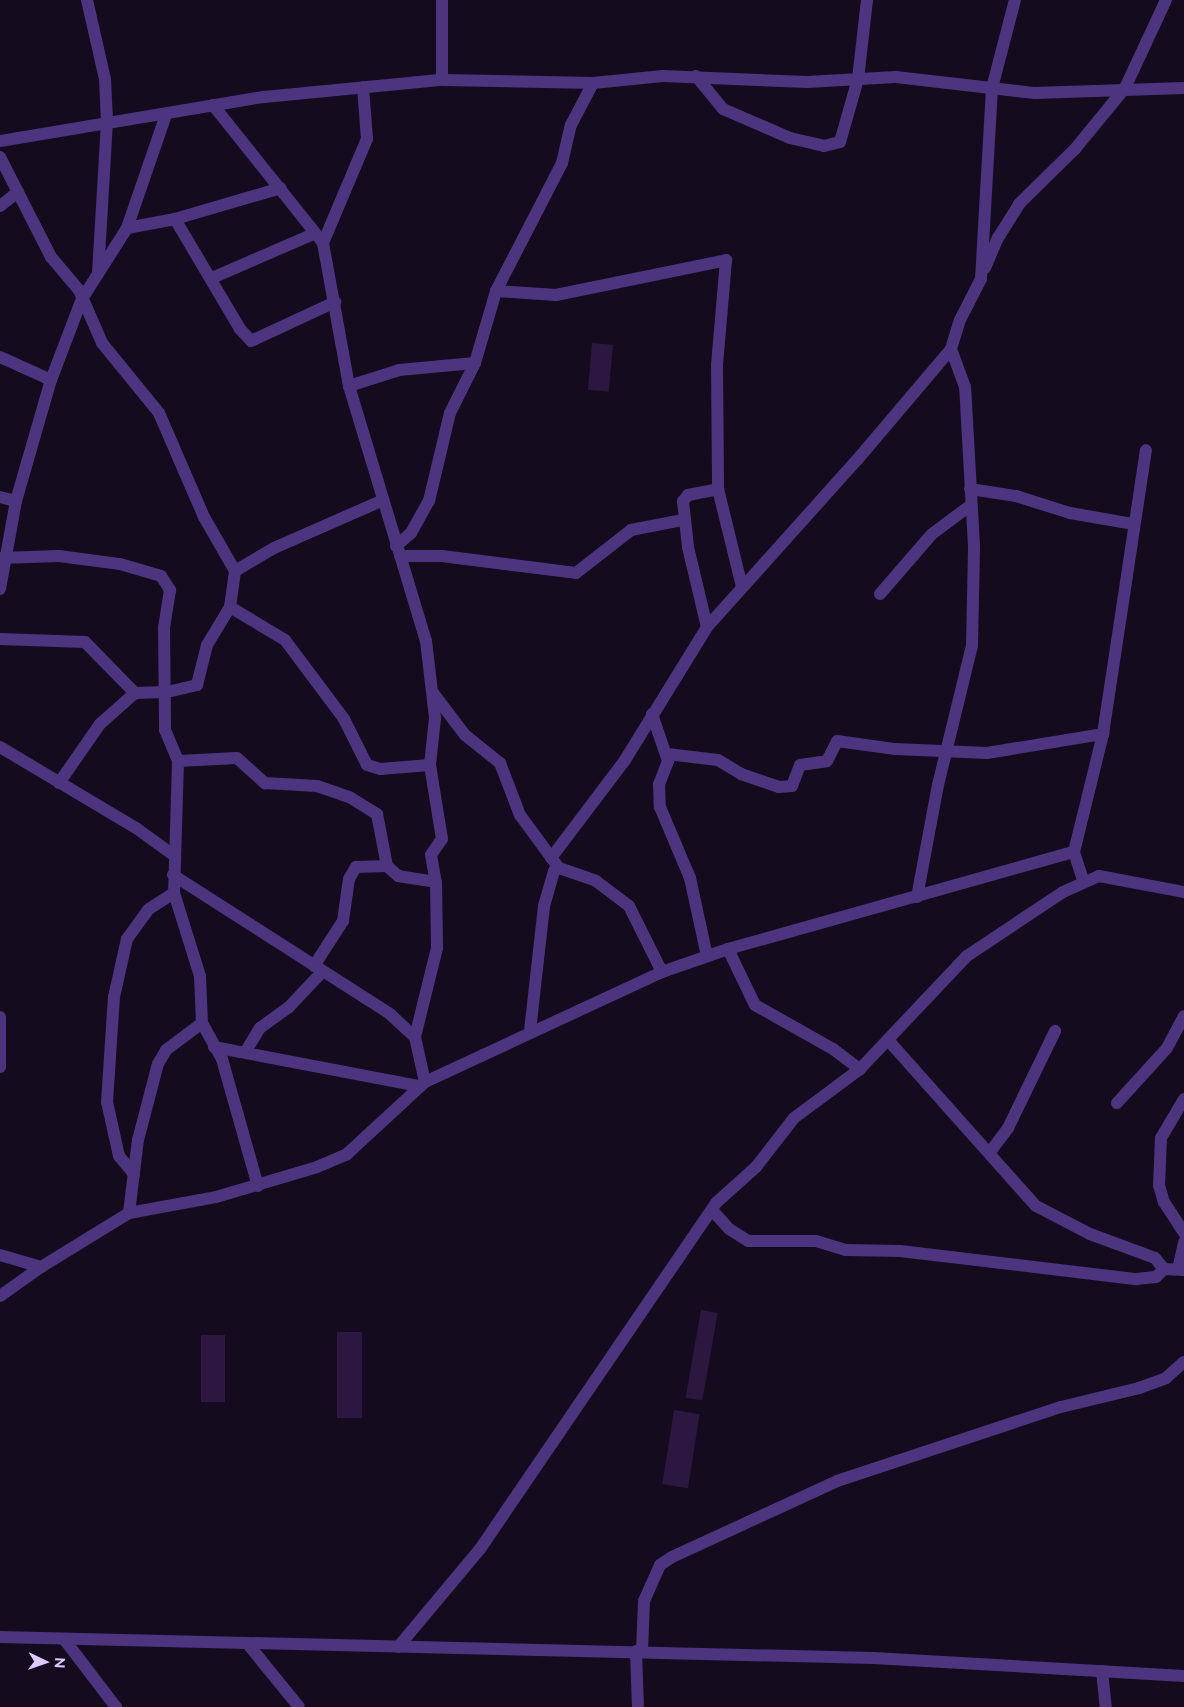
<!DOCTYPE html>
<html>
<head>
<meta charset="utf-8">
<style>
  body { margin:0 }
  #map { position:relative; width:1184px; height:1707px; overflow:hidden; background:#140b1e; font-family:Raleway,sans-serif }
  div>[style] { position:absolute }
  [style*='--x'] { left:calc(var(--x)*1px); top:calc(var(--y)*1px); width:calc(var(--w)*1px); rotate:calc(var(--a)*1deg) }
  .building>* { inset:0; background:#2b173f; transform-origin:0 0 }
  .minor>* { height:12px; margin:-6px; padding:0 6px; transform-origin:6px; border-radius:6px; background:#4d347e }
  .tertiary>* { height:12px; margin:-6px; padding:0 6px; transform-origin:6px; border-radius:6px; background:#4d347e }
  span { translate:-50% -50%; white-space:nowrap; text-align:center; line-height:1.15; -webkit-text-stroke:4.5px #140b1e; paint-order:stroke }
  .north { position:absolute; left:20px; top:1637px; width:50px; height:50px; -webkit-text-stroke:4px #140b1e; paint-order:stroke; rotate:93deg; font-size:14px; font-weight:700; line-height:20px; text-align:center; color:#dec8ff }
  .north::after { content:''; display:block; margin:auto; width:18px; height:22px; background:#dec8ff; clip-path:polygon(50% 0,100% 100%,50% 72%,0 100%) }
</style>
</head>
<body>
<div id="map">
  <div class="building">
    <div style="left:592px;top:343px;width:21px;height:47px;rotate:5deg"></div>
    <div style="left:701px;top:1310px;width:17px;height:89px;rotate:10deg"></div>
    <div style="left:337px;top:1332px;width:25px;height:86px"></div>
    <div style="left:201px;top:1335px;width:24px;height:67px"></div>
    <div style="left:674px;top:1410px;width:26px;height:75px;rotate:9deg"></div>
  </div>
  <div class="minor">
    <div style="--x:87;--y:0;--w:81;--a:77.2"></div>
    <div style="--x:105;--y:79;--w:43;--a:87.3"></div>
    <div style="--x:107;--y:122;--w:151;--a:93.4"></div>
    <div style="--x:696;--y:76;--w:43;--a:50.7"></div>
    <div style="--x:723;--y:109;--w:73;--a:23.4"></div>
    <div style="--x:790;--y:138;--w:35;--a:13"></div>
    <div style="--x:824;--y:146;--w:16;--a:-14"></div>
    <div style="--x:840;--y:142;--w:66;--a:-74.1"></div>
    <div style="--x:858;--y:79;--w:80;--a:-83.5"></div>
    <div style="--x:442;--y:80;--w:80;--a:-90"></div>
    <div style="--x:213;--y:105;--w:176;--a:51.4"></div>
    <div style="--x:323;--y:243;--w:145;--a:79.7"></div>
    <div style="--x:349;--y:386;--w:266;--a:73.2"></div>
    <div style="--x:426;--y:641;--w:78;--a:83.3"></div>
    <div style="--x:435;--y:718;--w:47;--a:96.1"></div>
    <div style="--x:430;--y:765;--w:75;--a:80.8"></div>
    <div style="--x:442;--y:839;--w:19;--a:125"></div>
    <div style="--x:431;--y:855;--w:27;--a:80"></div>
    <div style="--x:436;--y:882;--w:66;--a:89.1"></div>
    <div style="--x:437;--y:948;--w:92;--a:103.9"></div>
    <div style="--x:0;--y:141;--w:268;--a:-9.5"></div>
    <div style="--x:264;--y:97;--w:179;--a:-5.5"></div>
    <div style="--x:442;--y:80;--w:151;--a:1.1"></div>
    <div style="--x:593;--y:83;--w:70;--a:-5.7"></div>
    <div style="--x:663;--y:76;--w:144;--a:2.4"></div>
    <div style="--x:807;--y:82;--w:89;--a:-3.2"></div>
    <div style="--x:896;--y:77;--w:140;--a:6.6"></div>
    <div style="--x:1035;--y:93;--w:149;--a:-1.9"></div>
    <div style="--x:0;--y:157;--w:112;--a:63"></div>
    <div style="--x:51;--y:257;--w:43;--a:49.7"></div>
    <div style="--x:79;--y:290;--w:58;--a:66.5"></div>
    <div style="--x:102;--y:343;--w:90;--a:50.8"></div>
    <div style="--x:159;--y:413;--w:113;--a:66.6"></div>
    <div style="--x:204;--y:517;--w:62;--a:60.1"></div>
    <div style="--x:0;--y:206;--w:23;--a:-38"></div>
    <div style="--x:175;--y:219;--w:128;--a:59.4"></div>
    <div style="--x:240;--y:329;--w:16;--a:47"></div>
    <div style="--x:251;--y:341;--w:93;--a:-24.9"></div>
    <div style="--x:127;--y:228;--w:49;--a:-10.6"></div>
    <div style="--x:175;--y:219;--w:110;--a:-16.3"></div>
    <div style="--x:323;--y:243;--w:113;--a:-67.1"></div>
    <div style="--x:367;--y:139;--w:52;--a:-94.4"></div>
    <div style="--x:985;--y:268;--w:33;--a:-67"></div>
    <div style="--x:998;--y:238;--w:40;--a:-58"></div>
    <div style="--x:1019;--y:204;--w:78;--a:-44.5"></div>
    <div style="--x:1075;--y:149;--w:79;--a:-50.7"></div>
    <div style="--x:1125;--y:88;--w:97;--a:-65"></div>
    <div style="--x:212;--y:278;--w:110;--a:-23.5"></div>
    <div style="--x:496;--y:291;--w:60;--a:3.8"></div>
    <div style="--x:556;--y:295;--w:174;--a:-11.6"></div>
    <div style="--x:726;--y:260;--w:105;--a:94.9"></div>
    <div style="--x:717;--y:365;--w:124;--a:89.5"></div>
    <div style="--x:718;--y:489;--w:101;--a:76.2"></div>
    <div style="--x:0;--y:357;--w:56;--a:24.3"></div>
    <div style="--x:349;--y:386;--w:52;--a:-17.7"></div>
    <div style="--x:399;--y:370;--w:76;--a:-5.3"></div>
    <div style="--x:970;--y:489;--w:47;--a:8.7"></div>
    <div style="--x:1016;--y:496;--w:57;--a:17.5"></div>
    <div style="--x:1070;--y:513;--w:65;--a:9.8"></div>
    <div style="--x:0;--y:497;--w:16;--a:14"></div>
    <div style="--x:396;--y:546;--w:20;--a:-41"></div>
    <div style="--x:411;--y:533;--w:37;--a:-61"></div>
    <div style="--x:429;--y:501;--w:90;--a:-76.6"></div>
    <div style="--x:450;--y:413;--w:56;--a:-63.4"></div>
    <div style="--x:475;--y:363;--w:75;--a:-73.7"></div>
    <div style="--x:496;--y:291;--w:144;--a:-62.7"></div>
    <div style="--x:562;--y:163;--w:39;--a:-77"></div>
    <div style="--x:571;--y:125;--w:47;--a:-62.4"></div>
    <div style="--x:400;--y:556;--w:42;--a:0"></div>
    <div style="--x:442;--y:556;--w:135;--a:7.2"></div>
    <div style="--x:576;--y:573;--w:70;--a:-38"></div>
    <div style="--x:631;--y:530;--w:53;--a:-10.9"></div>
    <div style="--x:0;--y:558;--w:59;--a:-1.9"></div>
    <div style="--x:59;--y:556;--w:62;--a:7.5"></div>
    <div style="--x:120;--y:564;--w:43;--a:16.3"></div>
    <div style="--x:161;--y:576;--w:17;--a:57"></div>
    <div style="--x:170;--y:590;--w:37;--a:99"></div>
    <div style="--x:164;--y:627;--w:103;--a:89.4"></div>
    <div style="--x:165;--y:730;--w:34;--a:67"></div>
    <div style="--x:178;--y:761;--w:132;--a:91.7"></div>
    <div style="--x:174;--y:893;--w:87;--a:72.6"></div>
    <div style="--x:200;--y:976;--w:47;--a:87.6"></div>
    <div style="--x:202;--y:1023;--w:41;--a:60.9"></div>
    <div style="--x:222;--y:1059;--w:132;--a:74.2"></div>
    <div style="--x:0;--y:589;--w:89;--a:-79.7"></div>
    <div style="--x:16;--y:501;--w:126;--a:-73.9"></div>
    <div style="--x:51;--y:380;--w:87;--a:-69.1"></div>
    <div style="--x:82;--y:299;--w:84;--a:-57.6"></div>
    <div style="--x:127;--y:228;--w:120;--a:-71"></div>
    <div style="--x:880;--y:594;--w:79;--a:-49.1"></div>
    <div style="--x:932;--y:534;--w:49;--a:-36.6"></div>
    <div style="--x:230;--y:607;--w:64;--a:31"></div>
    <div style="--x:285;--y:640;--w:99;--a:53.2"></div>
    <div style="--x:344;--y:719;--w:51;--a:63.4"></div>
    <div style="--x:367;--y:765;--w:14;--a:17"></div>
    <div style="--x:380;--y:769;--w:50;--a:-4.6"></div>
    <div style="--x:707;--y:627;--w:82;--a:-103.4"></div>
    <div style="--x:688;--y:547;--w:46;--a:-96.2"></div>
    <div style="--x:683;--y:501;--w:8;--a:-50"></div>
    <div style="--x:688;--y:495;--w:31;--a:-11"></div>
    <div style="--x:0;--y:639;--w:85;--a:2"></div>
    <div style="--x:85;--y:642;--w:71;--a:45.6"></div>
    <div style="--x:433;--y:693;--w:53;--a:52.7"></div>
    <div style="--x:465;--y:735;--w:45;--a:38.7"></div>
    <div style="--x:500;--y:763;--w:56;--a:69"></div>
    <div style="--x:520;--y:815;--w:66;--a:53.7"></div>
    <div style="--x:559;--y:868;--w:39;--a:19"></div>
    <div style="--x:596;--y:881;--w:41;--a:37.1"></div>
    <div style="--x:629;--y:906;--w:74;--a:63.4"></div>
    <div style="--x:652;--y:714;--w:50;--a:71.2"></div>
    <div style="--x:668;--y:761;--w:25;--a:111"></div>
    <div style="--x:659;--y:784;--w:23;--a:88"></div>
    <div style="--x:660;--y:807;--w:77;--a:67.1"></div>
    <div style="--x:690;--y:878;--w:80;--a:77.7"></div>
    <div style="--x:0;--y:747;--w:158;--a:30.8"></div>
    <div style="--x:136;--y:828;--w:48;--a:35.7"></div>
    <div style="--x:667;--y:754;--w:51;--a:6.7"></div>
    <div style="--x:718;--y:760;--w:27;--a:31"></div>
    <div style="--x:741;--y:774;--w:40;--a:18.9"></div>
    <div style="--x:779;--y:787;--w:13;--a:-4"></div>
    <div style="--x:792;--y:786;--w:22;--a:-69"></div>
    <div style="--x:800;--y:765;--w:27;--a:-8"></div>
    <div style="--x:827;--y:761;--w:22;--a:-63"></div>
    <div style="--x:837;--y:741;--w:59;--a:7.9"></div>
    <div style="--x:895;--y:749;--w:92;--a:2.5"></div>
    <div style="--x:987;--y:753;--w:118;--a:-9.3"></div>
    <div style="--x:178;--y:761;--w:59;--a:-2.9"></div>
    <div style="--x:237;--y:758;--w:38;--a:42"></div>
    <div style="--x:265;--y:783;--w:52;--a:3.3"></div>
    <div style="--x:317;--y:786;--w:36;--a:19"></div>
    <div style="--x:351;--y:798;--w:31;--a:32"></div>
    <div style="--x:377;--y:814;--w:53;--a:79.1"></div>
    <div style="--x:59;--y:783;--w:72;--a:-55.2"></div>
    <div style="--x:100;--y:724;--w:47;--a:-41.5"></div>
    <div style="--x:135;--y:693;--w:32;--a:-2"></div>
    <div style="--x:167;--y:692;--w:31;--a:-13"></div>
    <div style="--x:197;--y:685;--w:41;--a:-76"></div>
    <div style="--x:207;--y:645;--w:44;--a:-58.8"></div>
    <div style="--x:230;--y:607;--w:36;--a:-82"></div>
    <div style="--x:235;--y:571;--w:45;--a:-30.5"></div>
    <div style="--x:274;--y:548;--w:117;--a:-23.7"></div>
    <div style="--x:551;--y:858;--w:123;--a:-52.9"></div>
    <div style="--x:625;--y:760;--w:156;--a:-58.3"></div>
    <div style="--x:707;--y:627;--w:224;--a:-48.1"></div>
    <div style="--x:857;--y:460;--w:145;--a:-49.7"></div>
    <div style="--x:951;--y:349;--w:30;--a:-73"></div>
    <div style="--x:960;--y:320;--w:46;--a:-62.9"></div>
    <div style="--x:981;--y:279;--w:191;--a:-86.7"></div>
    <div style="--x:992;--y:88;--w:91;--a:-75.4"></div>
    <div style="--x:173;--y:875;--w:258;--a:32.6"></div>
    <div style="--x:390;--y:1014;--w:34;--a:43"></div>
    <div style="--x:415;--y:1037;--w:46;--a:77.5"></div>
    <div style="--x:1083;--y:880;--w:29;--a:-108"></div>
    <div style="--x:1074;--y:852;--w:122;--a:-76.2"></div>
    <div style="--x:1103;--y:734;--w:287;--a:-81.4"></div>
    <div style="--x:917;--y:897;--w:114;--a:-79.4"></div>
    <div style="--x:938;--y:785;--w:144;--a:-76.3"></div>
    <div style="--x:972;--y:645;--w:99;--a:-88.8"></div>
    <div style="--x:974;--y:546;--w:159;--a:-93.2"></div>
    <div style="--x:965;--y:387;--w:40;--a:-110.2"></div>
    <div style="--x:728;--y:949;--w:62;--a:64.3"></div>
    <div style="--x:755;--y:1005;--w:90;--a:29.4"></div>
    <div style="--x:833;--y:1049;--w:34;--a:37"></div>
    <div style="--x:314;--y:966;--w:54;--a:-57.2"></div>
    <div style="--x:343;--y:921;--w:42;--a:-81.9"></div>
    <div style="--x:349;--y:879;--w:14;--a:-60"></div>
    <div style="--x:356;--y:867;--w:31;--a:-2"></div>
    <div style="--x:387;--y:866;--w:15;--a:42"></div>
    <div style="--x:398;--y:876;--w:38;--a:9"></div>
    <div style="--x:0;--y:1017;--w:50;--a:90"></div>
    <div style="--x:530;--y:1031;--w:126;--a:-83.6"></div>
    <div style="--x:544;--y:906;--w:36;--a:-74"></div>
    <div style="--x:554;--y:871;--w:6;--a:-31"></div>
    <div style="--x:888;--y:1040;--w:222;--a:48.3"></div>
    <div style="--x:1036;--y:1206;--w:61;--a:27.4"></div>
    <div style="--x:1090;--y:1234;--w:69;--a:20.3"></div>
    <div style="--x:1155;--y:1258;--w:14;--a:51"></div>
    <div style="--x:1164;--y:1269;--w:20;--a:3"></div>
    <div style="--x:214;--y:1047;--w:209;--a:10.8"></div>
    <div style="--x:246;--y:1051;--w:27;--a:-59"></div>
    <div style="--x:260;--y:1028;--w:36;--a:-36"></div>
    <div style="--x:289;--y:1007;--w:48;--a:-46.7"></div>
    <div style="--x:1184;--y:1099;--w:45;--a:120.5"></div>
    <div style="--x:1161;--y:1138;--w:47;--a:92.4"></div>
    <div style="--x:1159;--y:1185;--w:18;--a:74"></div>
    <div style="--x:1164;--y:1202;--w:37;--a:57"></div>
    <div style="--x:1117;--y:1103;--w:74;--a:-47.7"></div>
    <div style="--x:1167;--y:1048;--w:36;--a:-62"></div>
    <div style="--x:990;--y:1152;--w:30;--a:-53"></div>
    <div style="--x:1008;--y:1128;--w:108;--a:-64.1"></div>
    <div style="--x:134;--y:1174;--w:23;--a:-130"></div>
    <div style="--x:119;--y:1156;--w:55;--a:-102.5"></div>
    <div style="--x:107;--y:1102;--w:105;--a:-86.2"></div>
    <div style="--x:114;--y:997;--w:59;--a:-77.4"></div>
    <div style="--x:127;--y:939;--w:37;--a:-54"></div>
    <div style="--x:149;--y:909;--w:30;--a:-33"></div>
    <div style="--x:712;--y:1210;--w:25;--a:48"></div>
    <div style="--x:729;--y:1229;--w:22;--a:32"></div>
    <div style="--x:748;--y:1241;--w:68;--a:0"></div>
    <div style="--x:816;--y:1241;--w:31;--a:17"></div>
    <div style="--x:846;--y:1250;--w:54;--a:1.1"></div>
    <div style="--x:900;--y:1251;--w:238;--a:6.8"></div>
    <div style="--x:1136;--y:1279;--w:20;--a:-6"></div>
    <div style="--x:1156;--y:1277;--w:11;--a:-45"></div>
    <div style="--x:129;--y:1213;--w:74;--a:-83"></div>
    <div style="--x:138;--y:1140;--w:79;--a:-75.3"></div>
    <div style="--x:158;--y:1064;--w:16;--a:-60"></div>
    <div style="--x:166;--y:1050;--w:45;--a:-36.9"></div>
    <div style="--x:0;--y:1255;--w:43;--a:16.3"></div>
    <div style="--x:41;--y:1267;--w:103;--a:-31.5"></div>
    <div style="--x:129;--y:1213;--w:88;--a:-10.4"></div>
    <div style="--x:216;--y:1197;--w:105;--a:-16.5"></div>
    <div style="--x:317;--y:1167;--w:33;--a:-23"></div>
    <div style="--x:347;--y:1154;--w:106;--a:-42.7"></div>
    <div style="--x:425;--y:1082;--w:261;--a:-24.9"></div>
    <div style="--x:662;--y:972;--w:70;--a:-19.2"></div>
    <div style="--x:728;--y:949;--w:359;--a:-15.7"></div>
    <div style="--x:1178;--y:1269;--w:28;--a:-77"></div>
    <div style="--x:0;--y:1296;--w:50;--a:-35.3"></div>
    <div style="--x:64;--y:1639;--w:86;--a:52.6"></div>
    <div style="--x:247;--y:1643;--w:82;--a:50.9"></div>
    <div style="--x:398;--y:1647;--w:128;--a:-50.1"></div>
    <div style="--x:480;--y:1549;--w:420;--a:-55.7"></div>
    <div style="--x:717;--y:1202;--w:52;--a:-41.9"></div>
    <div style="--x:756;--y:1167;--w:62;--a:-52.2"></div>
    <div style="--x:794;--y:1118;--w:82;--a:-36.6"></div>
    <div style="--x:860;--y:1069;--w:156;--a:-46.6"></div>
    <div style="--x:967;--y:956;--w:115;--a:-33.7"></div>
    <div style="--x:1063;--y:892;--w:39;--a:-24"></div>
    <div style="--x:1099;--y:876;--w:86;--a:10.7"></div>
    <div style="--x:636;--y:1651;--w:56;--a:88"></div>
    <div style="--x:642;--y:1651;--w:50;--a:-87.7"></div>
    <div style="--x:644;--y:1601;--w:39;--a:-66"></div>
    <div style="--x:660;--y:1565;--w:14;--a:-34"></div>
    <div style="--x:672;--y:1557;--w:182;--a:-24.7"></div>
    <div style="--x:837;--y:1481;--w:236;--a:-18.3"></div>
    <div style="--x:1061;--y:1407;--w:80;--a:-13.7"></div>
    <div style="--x:1139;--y:1388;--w:29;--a:-20"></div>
    <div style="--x:1166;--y:1378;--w:24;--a:-42"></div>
    <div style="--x:1102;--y:1671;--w:36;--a:84"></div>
  </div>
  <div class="tertiary">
    <div style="--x:0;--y:1637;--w:873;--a:1.38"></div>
    <div style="--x:873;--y:1658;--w:312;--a:3.3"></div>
  </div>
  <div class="north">N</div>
</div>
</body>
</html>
